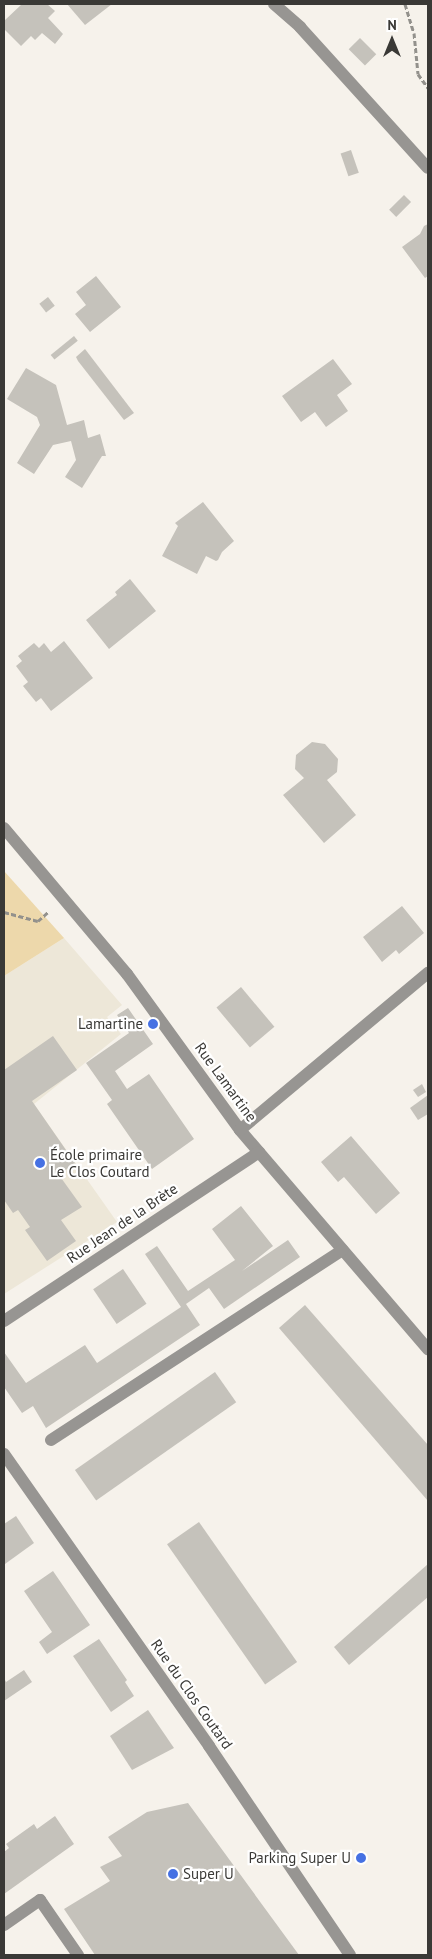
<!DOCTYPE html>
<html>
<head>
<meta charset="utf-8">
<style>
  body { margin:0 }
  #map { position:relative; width:432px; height:1959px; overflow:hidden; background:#f6f2eb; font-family:"PT Sans",sans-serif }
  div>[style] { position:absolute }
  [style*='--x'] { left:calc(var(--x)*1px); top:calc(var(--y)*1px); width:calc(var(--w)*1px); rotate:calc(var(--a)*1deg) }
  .built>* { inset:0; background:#ede7d8 }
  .green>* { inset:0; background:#edd8ab }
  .building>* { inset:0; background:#c5c2bb; transform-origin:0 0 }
  .path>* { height:3px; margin-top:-1.5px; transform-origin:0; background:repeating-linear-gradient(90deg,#93918c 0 5px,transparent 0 7.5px) }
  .minor>* { height:12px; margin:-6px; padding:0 6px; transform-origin:6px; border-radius:6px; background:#979592 }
  .dots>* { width:14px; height:14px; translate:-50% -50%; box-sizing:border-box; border:2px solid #fff; border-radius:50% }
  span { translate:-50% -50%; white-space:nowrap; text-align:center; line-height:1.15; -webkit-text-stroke:4.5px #fff; paint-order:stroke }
  .poi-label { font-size:15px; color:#3a3936 }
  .right { translate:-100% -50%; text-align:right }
  .left { translate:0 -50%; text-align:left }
  .street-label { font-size:15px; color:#3a3936 }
  .frame { position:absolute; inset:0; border:5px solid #3a3936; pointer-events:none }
  .north { position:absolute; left:367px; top:15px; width:50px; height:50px; -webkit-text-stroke:4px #fff; paint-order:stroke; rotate:0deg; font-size:14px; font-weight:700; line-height:20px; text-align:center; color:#3a3936 }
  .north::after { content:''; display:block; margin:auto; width:18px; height:22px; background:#3a3936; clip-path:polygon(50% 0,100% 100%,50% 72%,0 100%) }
</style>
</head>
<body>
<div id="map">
  <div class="built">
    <div style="clip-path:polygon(64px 938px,122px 1005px,107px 1017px,121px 1034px,34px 1104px,117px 1222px,4px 1294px,4px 976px)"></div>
  </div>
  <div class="green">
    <div style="clip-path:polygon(4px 871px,64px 938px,4px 976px)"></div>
  </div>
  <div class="building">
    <div style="clip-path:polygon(22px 4px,47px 4px,55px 11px,48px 18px,63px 34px,55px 44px,42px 33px,35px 40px,31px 36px,21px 46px,4px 29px,4px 21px)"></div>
    <div style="clip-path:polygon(67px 4px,112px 4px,85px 25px)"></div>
    <div style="left:360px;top:38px;width:23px;height:16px;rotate:45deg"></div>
    <div style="left:351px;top:150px;width:24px;height:11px;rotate:71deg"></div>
    <div style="left:404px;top:195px;width:10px;height:21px;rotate:45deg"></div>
    <div style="clip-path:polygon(428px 224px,428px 276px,425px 278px,402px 247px,420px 234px,424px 226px)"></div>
    <div style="clip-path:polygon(96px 276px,121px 307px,90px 332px,75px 314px,86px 305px,76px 292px)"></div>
    <div style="left:48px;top:297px;width:11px;height:11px;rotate:52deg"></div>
    <div style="left:74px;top:336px;width:6px;height:30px;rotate:51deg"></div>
    <div style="clip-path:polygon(85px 349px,134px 413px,124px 420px,78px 361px,76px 357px)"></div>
    <div style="clip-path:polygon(333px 359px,352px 384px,337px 395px,348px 411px,326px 427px,315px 412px,301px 422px,282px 396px)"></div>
    <div style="clip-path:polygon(26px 368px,56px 385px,67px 425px,84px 420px,88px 438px,100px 434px,106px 456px,102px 456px,82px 488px,65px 477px,76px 460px,71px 441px,53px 445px,34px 474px,17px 463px,40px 425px,37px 417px,7px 399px)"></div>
    <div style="clip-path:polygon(203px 502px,234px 541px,222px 552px,218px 560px,216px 561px,206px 556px,197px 574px,162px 556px,178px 526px,175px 523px)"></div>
    <div style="clip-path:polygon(130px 579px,156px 611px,109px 649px,86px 620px,117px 595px,115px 592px)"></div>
    <div style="clip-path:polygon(64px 641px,93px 678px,51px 711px,41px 698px,36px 702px,23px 686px,28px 682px,16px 666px,22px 661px,18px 656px,34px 643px,39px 648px,44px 643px,51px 652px)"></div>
    <div style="clip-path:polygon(312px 742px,325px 744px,338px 759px,337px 772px,327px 780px,356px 815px,324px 843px,283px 795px,304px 778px,295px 769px,296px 755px)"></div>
    <div style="clip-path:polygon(402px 906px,424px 933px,399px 954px,396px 950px,382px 962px,363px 937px)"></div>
    <div style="left:241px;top:987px;width:52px;height:32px;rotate:50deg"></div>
    <div style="clip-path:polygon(128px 1008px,153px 1044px,115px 1071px,127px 1089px,149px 1074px,194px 1139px,152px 1169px,107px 1104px,112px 1100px,86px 1063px,129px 1033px,117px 1015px)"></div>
    <div style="clip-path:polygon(53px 1036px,77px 1070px,32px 1101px,75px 1163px,59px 1175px,82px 1207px,61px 1220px,76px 1241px,47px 1261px,25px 1230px,30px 1227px,18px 1210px,13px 1213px,4px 1200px,4px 1070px)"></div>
    <div style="clip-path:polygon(422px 1084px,426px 1092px,418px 1097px,413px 1090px)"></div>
    <div style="clip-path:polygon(428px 1095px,428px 1114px,418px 1120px,410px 1108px)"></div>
    <div style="clip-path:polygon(351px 1136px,400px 1193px,376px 1214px,344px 1177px,338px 1182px,321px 1162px)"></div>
    <div style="clip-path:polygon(241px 1206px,273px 1246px,242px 1271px,288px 1240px,300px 1257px,224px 1309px,209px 1288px,186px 1304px,200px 1325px,46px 1428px,33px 1406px,22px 1413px,4px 1387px,4px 1352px,26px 1383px,85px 1345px,97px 1363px,181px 1307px,145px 1254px,157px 1246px,188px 1291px,235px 1260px,212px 1229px)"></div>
    <div style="left:123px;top:1269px;width:42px;height:36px;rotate:56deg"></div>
    <div style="clip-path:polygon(305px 1305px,428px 1445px,428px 1501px,279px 1328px)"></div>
    <div style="left:215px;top:1372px;width:37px;height:171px;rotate:55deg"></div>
    <div style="clip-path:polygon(16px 1516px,34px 1543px,5px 1564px,4px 1524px)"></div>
    <div style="left:199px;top:1522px;width:171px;height:39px;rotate:55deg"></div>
    <div style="clip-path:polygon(428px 1564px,428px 1597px,349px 1665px,334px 1647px)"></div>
    <div style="clip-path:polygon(53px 1571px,90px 1625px,47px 1654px,39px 1642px,52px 1632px,24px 1591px)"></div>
    <div style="clip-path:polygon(99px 1639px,127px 1680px,125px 1682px,134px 1696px,111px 1712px,73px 1656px)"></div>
    <div style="clip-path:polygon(24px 1670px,32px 1682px,4px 1701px,4px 1678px,6px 1682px)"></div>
    <div style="clip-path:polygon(148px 1710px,174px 1748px,132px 1770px,110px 1736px)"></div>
    <div style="clip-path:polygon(188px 1803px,299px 1955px,95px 1955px,64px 1909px,110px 1881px,100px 1867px,122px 1856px,108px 1837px,147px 1812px)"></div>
    <div style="clip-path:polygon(55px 1816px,74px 1844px,4px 1894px,4px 1852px,9px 1848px,6px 1844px,34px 1824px,37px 1829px)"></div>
  </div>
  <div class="path">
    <div style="--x:405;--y:4;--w:30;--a:73"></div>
    <div style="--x:414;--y:33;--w:41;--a:84.4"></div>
    <div style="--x:418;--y:74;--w:17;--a:54"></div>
    <div style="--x:4;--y:912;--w:35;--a:15"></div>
    <div style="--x:38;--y:921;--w:13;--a:-42"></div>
  </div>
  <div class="minor">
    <div style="--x:274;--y:4;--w:35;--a:41"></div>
    <div style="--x:300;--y:27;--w:190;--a:47.8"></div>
    <div style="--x:4;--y:828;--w:191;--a:49.9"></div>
    <div style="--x:127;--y:974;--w:193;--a:54.1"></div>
    <div style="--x:240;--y:1130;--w:289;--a:49.4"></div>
    <div style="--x:240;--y:1130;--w:245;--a:-39.9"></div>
    <div style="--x:4;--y:1321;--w:306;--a:-33.5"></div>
    <div style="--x:51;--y:1440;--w:348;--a:-33.1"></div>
    <div style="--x:4;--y:1454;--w:357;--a:54.9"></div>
    <div style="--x:209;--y:1746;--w:252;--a:56"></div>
    <div style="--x:4;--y:1925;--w:44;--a:-34.8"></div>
    <div style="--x:40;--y:1900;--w:67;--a:55.4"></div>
  </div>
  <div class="dots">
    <div style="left:153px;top:1024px;background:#4671e3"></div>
    <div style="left:40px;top:1163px;background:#4671e3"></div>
    <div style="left:361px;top:1858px;background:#4671e3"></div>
    <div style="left:173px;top:1874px;background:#4671e3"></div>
  </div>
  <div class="poi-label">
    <span class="right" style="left:143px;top:1024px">Lamartine</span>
    <span class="left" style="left:50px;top:1163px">École primaire<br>Le Clos Coutard</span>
    <span class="right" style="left:351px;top:1858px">Parking Super U</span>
    <span class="left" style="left:183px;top:1874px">Super U</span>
  </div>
  <div class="street-label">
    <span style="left:226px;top:1082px;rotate:54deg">Rue Lamartine</span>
    <span style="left:122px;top:1223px;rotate:-34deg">Rue Jean de la Brète</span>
    <span style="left:192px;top:1694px;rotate:55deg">Rue du Clos Coutard</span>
  </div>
  <div class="frame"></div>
  <div class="north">N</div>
</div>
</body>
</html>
